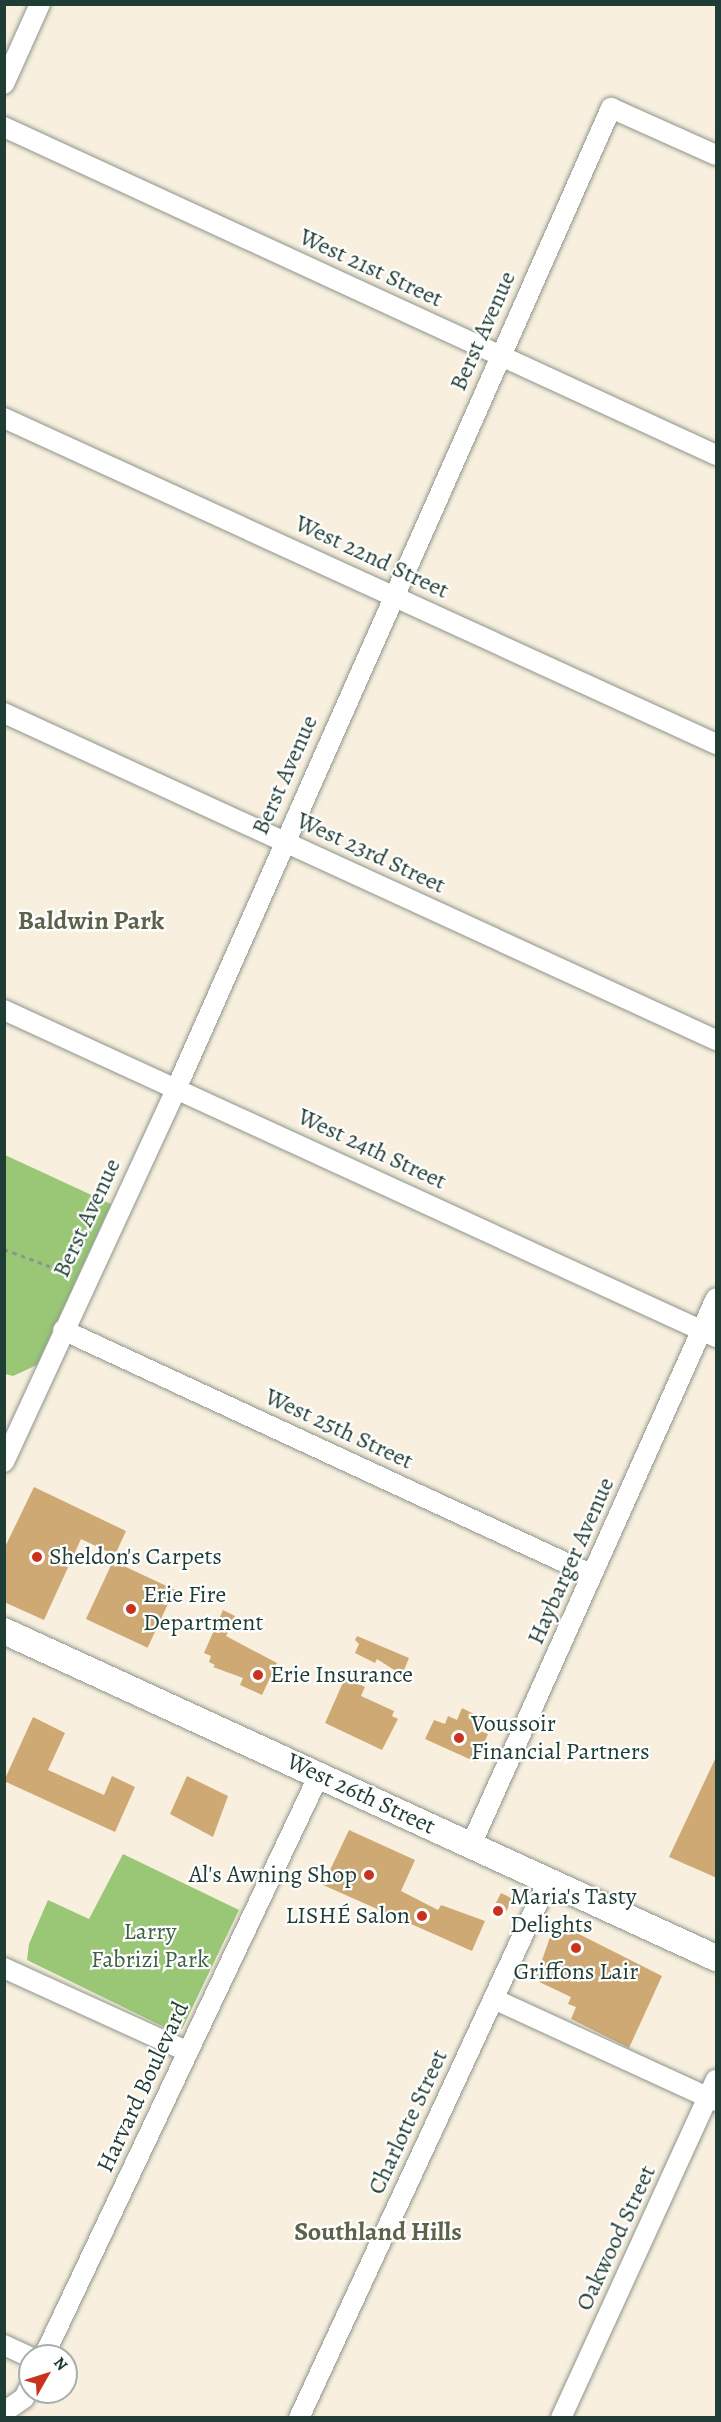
<!DOCTYPE html>
<html>
<head>
<meta charset="utf-8">
<style>
  body { margin:0 }
  #map { position:relative; width:721px; height:2422px; overflow:hidden; background:#f8efdf; font-family:Alegreya,serif }
  div>[style] { position:absolute }
  [style*='--x'] { left:calc(var(--x)*1px); top:calc(var(--y)*1px); width:calc(var(--w)*1px); rotate:calc(var(--a)*1deg) }
  .green>* { inset:0; background:#9ac776 }
  .building>* { inset:0; background:#cfa974; transform-origin:0 0 }
  .path>* { height:3px; margin-top:-1.5px; transform-origin:0; background:repeating-linear-gradient(90deg,#8c968a 0 4.5px,transparent 0 9px) }
  .roads { filter:drop-shadow(0 0 2px #8c968a) drop-shadow(0 0 2px #8c968a) }
  .minor>* { height:20px; margin:-10px; padding:0 10px; transform-origin:10px; border-radius:10px; background:#fff }
  .major>* { height:26px; margin:-13px; padding:0 13px; transform-origin:13px; border-radius:13px; background:#fff }
  .dots>* { width:16px; height:16px; translate:-50% -50%; box-sizing:border-box; border:3px solid #fff; border-radius:50% }
  span { translate:-50% -50%; white-space:nowrap; text-align:center; line-height:1.15; -webkit-text-stroke:4.5px #fff; paint-order:stroke }
  .street-label { font-size:24px; color:#1f3d34 }
  .poi-label { font-size:24px; color:#1f3d34 }
  .left { translate:0 -50%; text-align:left }
  .right { translate:-100% -50%; text-align:right }
  .park-label { font-size:24px; color:#3e6044 }
  .neighbourhood-label { font-size:26px; color:#5d634a; font-weight:700 }
  .frame { position:absolute; inset:0; border:6px solid #1f3d34; pointer-events:none }
  .north { position:absolute; left:18px; top:2344px; width:60px; height:60px; box-sizing:border-box; background:#fff; border:2px solid #a5b1ae; border-radius:50%; rotate:51deg; font-size:16px; font-weight:700; line-height:24px; text-align:center; color:#1f3d34 }
  .north::after { content:''; display:block; margin:auto; width:21px; height:27px; background:#c8321e; clip-path:polygon(50% 0,100% 100%,50% 72%,0 100%) }
</style>
</head>
<body>
<div id="map">
  <div class="green">
    <div style="clip-path:polygon(5px 1155px,111px 1204px,37px 1365px,13px 1376px,5px 1374px)"></div>
    <div style="clip-path:polygon(123px 1854px,239px 1910px,182px 2029px,166px 2028px,27px 1960px,29px 1944px,48px 1900px,89px 1919px)"></div>
  </div>
  <div class="building">
    <div style="clip-path:polygon(34px 1487px,126px 1531px,115px 1555px,81px 1539px,44px 1620px,4px 1602px,4px 1549px)"></div>
    <div style="left:113px;top:1561px;width:68px;height:64px;rotate:25deg"></div>
    <div style="clip-path:polygon(223px 1610px,235px 1616px,226px 1636px,277px 1663px,262px 1695px,240px 1685px,243px 1678px,213px 1667px,215px 1665px,209px 1662px,211px 1656px,204px 1653px)"></div>
    <div style="clip-path:polygon(357px 1636px,409px 1658px,402px 1675px,377px 1659px,375px 1663px,355px 1653px,359px 1644px,355px 1640px)"></div>
    <div style="clip-path:polygon(345px 1678px,365px 1687px,361px 1696px,394px 1711px,392px 1716px,398px 1719px,382px 1750px,325px 1723px)"></div>
    <div style="clip-path:polygon(462px 1708px,482px 1718px,477px 1730px,488px 1734px,476px 1762px,425px 1739px,434px 1720px,445px 1724px,448px 1716px,457px 1720px)"></div>
    <div style="clip-path:polygon(33px 1717px,65px 1733px,48px 1770px,104px 1795px,112px 1776px,135px 1787px,115px 1832px,4px 1781px)"></div>
    <div style="clip-path:polygon(717px 1755px,717px 1878px,669px 1857px)"></div>
    <div style="clip-path:polygon(187px 1776px,228px 1796px,213px 1837px,170px 1814px)"></div>
    <div style="clip-path:polygon(349px 1830px,415px 1860px,401px 1891px,438px 1910px,441px 1905px,485px 1921px,472px 1951px,323px 1885px)"></div>
    <div style="left:501px;top:1893px;width:13px;height:21px;rotate:27deg"></div>
    <div style="clip-path:polygon(559px 1924px,662px 1976px,629px 2048px,571px 2019px,576px 2007px,568px 2004px,571px 1997px,535px 1980px,554px 1926px)"></div>
  </div>
  <div class="path">
    <div style="--x:4;--y:1249;--w:71;--a:20.7"></div>
  </div>
  <div class="roads">
    <div class="minor">
      <div style="--x:4;--y:84;--w:88;--a:-65.8"></div>
      <div style="--x:4;--y:127;--w:784;--a:24.73"></div>
      <div style="--x:4;--y:418;--w:783;--a:24.6"></div>
      <div style="--x:4;--y:713;--w:784;--a:24.67"></div>
      <div style="--x:4;--y:1010;--w:784;--a:24.67"></div>
      <div style="--x:63;--y:1330;--w:583;--a:24.85"></div>
      <div style="--x:4;--y:1462;--w:413;--a:-65.2"></div>
      <div style="--x:177;--y:1087;--w:1071;--a:-66.09"></div>
      <div style="--x:611;--y:108;--w:115;--a:24.1"></div>
      <div style="--x:471;--y:1845;--w:599;--a:-65.87"></div>
      <div style="--x:4;--y:1968;--w:202;--a:24.5"></div>
      <div style="--x:494;--y:1999;--w:244;--a:24.7"></div>
      <div style="--x:4;--y:2345;--w:29;--a:25"></div>
      <div style="--x:44;--y:2356;--w:643;--a:-64.67"></div>
      <div style="--x:4;--y:2412;--w:24;--a:-35"></div>
      <div style="--x:24;--y:2398;--w:13;--a:-63"></div>
      <div style="--x:299;--y:2418;--w:592;--a:-65.12"></div>
      <div style="--x:561;--y:2418;--w:372;--a:-65.4"></div>
    </div>
    <div class="major">
      <div style="--x:4;--y:1631;--w:784;--a:24.67"></div>
    </div>
  </div>
  <div class="dots">
    <div style="left:37px;top:1557px;background:#c8321e"></div>
    <div style="left:131px;top:1609px;background:#c8321e"></div>
    <div style="left:258px;top:1675px;background:#c8321e"></div>
    <div style="left:459px;top:1738px;background:#c8321e"></div>
    <div style="left:369px;top:1875px;background:#c8321e"></div>
    <div style="left:498px;top:1911px;background:#c8321e"></div>
    <div style="left:422px;top:1916px;background:#c8321e"></div>
    <div style="left:576px;top:1948px;background:#c8321e"></div>
  </div>
  <div class="street-label">
    <span style="left:371px;top:268px;rotate:25deg">West 21st Street</span>
    <span style="left:483px;top:331px;rotate:-66deg">Berst Avenue</span>
    <span style="left:372px;top:557px;rotate:25deg">West 22nd Street</span>
    <span style="left:285px;top:775px;rotate:-66deg">Berst Avenue</span>
    <span style="left:371px;top:853px;rotate:25deg">West 23rd Street</span>
    <span style="left:372px;top:1149px;rotate:25deg">West 24th Street</span>
    <span style="left:87px;top:1218px;rotate:-65deg">Berst Avenue</span>
    <span style="left:339px;top:1429px;rotate:25deg">West 25th Street</span>
    <span style="left:571px;top:1561px;rotate:-66deg">Haybarger Avenue</span>
    <span style="left:361px;top:1794px;rotate:25deg">West 26th Street</span>
    <span style="left:143px;top:2087px;rotate:-65deg">Harvard Boulevard</span>
    <span style="left:408px;top:2122px;rotate:-65deg">Charlotte Street</span>
    <span style="left:616px;top:2238px;rotate:-65deg">Oakwood Street</span>
  </div>
  <div class="poi-label">
    <span class="left" style="left:49px;top:1557px">Sheldon's Carpets</span>
    <span class="left" style="left:143px;top:1609px">Erie Fire<br>Department</span>
    <span class="left" style="left:270px;top:1675px">Erie Insurance</span>
    <span class="left" style="left:471px;top:1738px">Voussoir<br>Financial Partners</span>
    <span class="right" style="left:357px;top:1875px">Al's Awning Shop</span>
    <span class="left" style="left:510px;top:1911px">Maria's Tasty<br>Delights</span>
    <span class="right" style="left:410px;top:1916px">LISHÉ Salon</span>
    <span style="left:576px;top:1972px">Griffons Lair</span>
  </div>
  <div class="park-label">
    <span style="left:150px;top:1946px">Larry<br>Fabrizi Park</span>
  </div>
  <div class="neighbourhood-label">
    <span style="left:91px;top:921px">Baldwin Park</span>
    <span style="left:378px;top:2232px">Southland Hills</span>
  </div>
  <div class="frame"></div>
  <div class="north">N</div>
</div>
</body>
</html>
